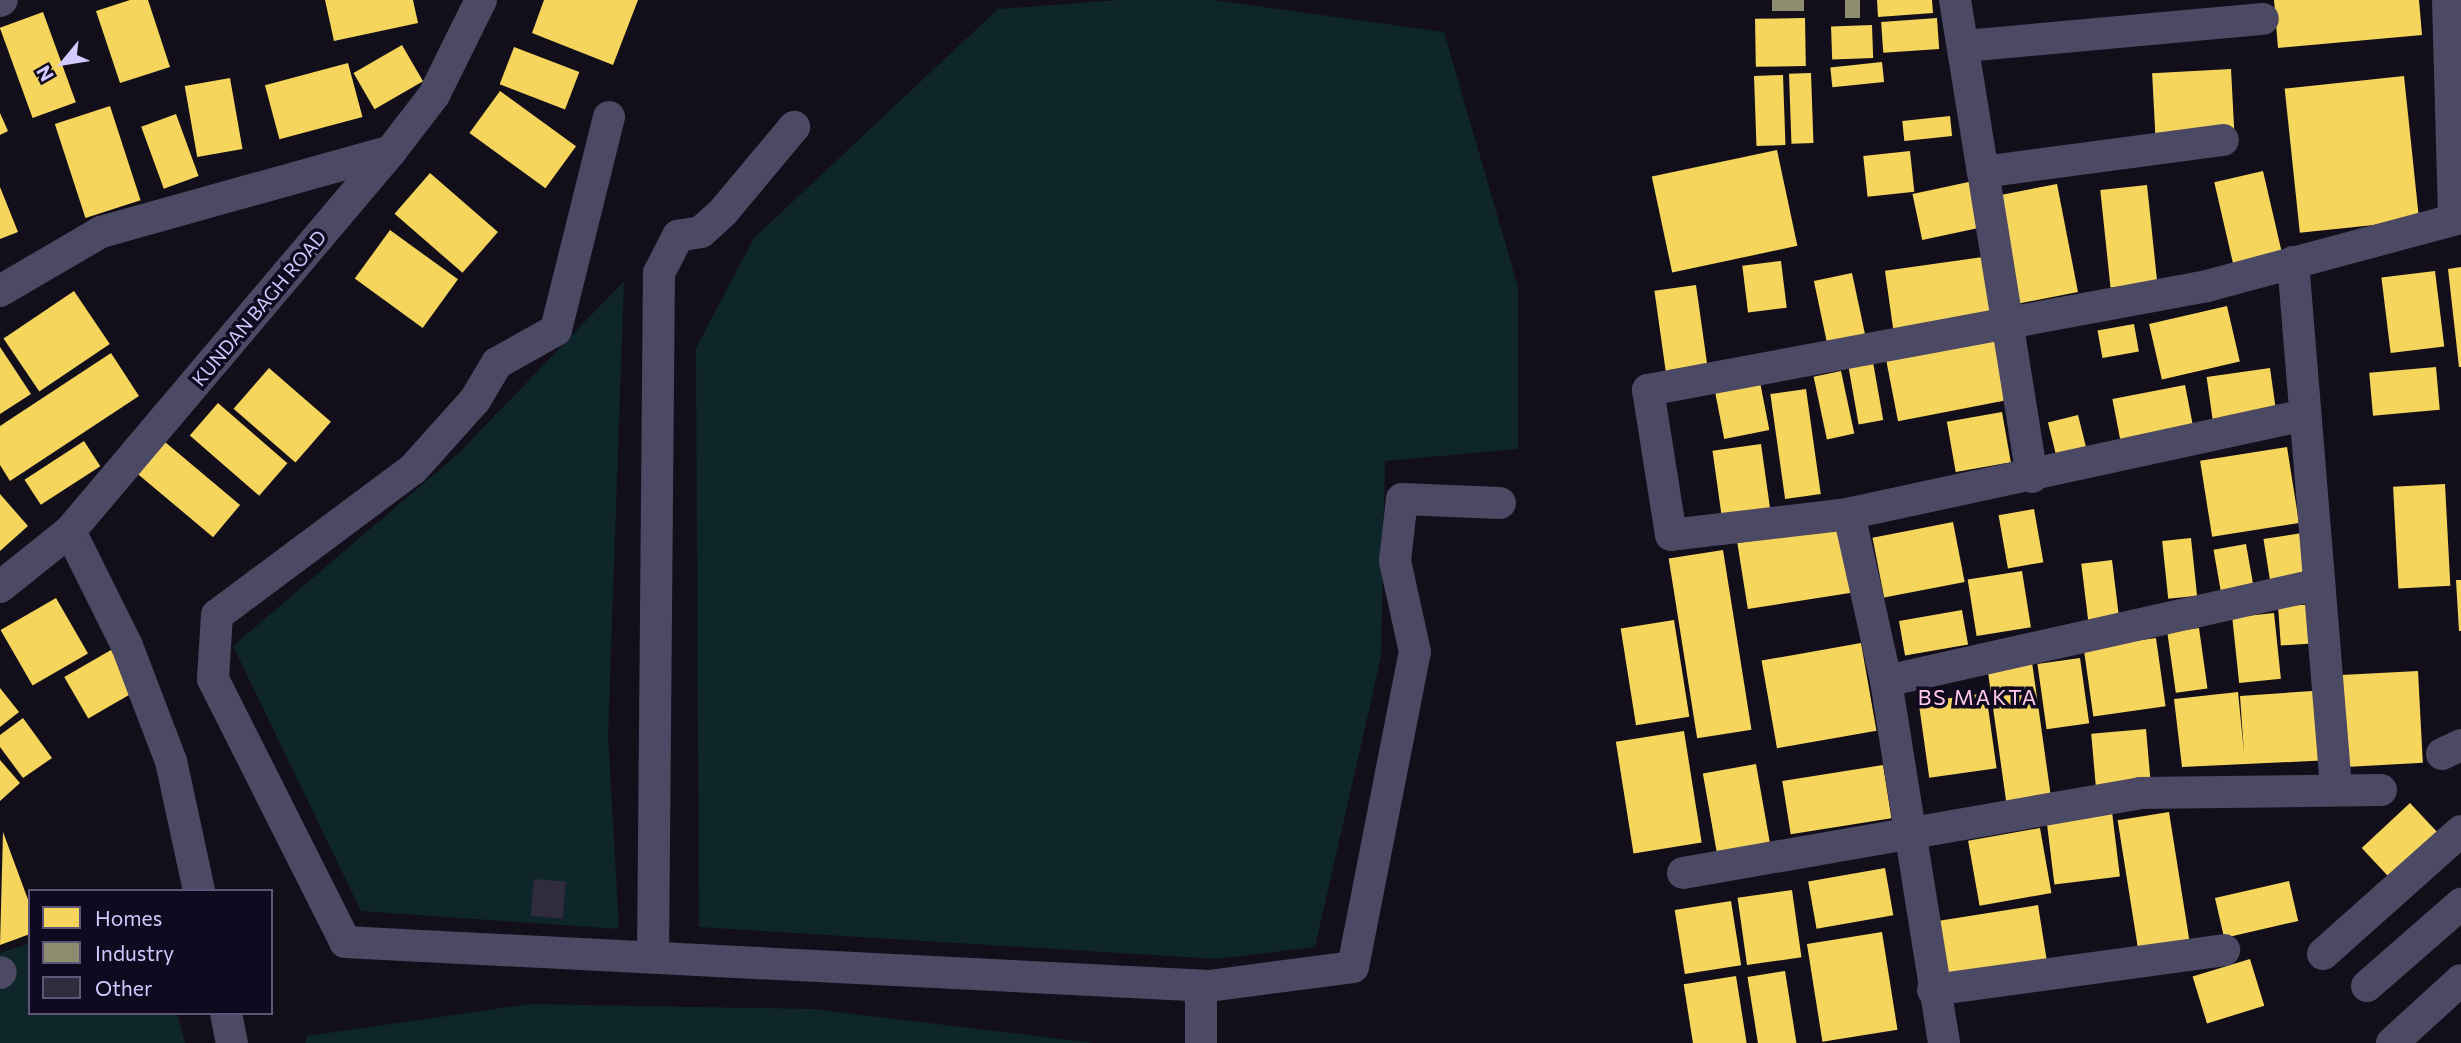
<!DOCTYPE html>
<html>
<head>
<meta charset="utf-8">
<style>
  body { margin:0 }
  #map { position:relative; width:2461px; height:1043px; overflow:hidden; background:#120f1b; font-family:Commissioner,sans-serif }
  div>[style] { position:absolute }
  [style*='--x'] { left:calc(var(--x)*1px); top:calc(var(--y)*1px); width:calc(var(--w)*1px); rotate:calc(var(--a)*1deg) }
  .green>* { inset:0; background:#0e2629 }
  .homes>* { inset:0; background:#f6d55c; transform-origin:0 0 }
  .industry>* { inset:0; background:#8c8c6e; transform-origin:0 0 }
  .building>* { inset:0; background:#302c3e; transform-origin:0 0 }
  .street>* { height:32px; margin:-16px; padding:0 16px; transform-origin:16px; border-radius:16px; background:#4c4965 }
  span { translate:-50% -50%; white-space:nowrap; text-align:center; line-height:1.15; -webkit-text-stroke:7px #100a20; paint-order:stroke }
  .street-label { font-size:19px; color:#d3c9ff }
  .neighbourhood-label { font-size:21px; color:#ffcbe9; letter-spacing:2px }
  .legend { position:absolute; left:28px; top:889px; width:245px; height:126px; box-sizing:border-box; background:#100a20; border:2px solid #5e5679; margin:0; padding:9px 12px; list-style:none; font-size:21px; color:#d3c9ff }
  .legend li { display:flex; align-items:center; gap:14px; height:35px }
  .legend b { width:35px; border:2px solid #5e5679 }
  .north { position:absolute; left:28px; top:28px; width:70px; height:70px; -webkit-text-stroke:5px #100a20; paint-order:stroke; rotate:240deg; font-size:19px; font-weight:700; line-height:28px; text-align:center; color:#d3c9ff }
  .north::after { content:''; display:block; margin:auto; width:24px; height:32px; background:#d3c9ff; clip-path:polygon(50% 0,100% 100%,50% 72%,0 100%) }
</style>
</head>
<body>
<div id="map">
  <div class="green">
    <div style="clip-path:polygon(1120px 0,1213px 0,1444px 32px,1518px 287px,1518px 449px,1385px 461px,1381px 657px,1315px 947px,1217px 959px,699px 927px,696px 348px,754px 238px,998px 9px)"></div>
    <div style="clip-path:polygon(624px 281px,608px 735px,619px 929px,361px 911px,233px 646px,459px 453px)"></div>
    <div style="clip-path:polygon(30px 943px,30px 1013px,177px 1013px,185px 1043px,0 1043px,0 953px)"></div>
    <div style="clip-path:polygon(530px 1004px,812px 1009px,1095px 1043px,305px 1043px,307px 1036px)"></div>
  </div>
  <div class="homes">
    <div style="clip-path:polygon(130px 0,148px 0,170px 67px,120px 83px,96px 11px)"></div>
    <div style="clip-path:polygon(325px 0,413px 0,418px 23px,334px 41px)"></div>
    <div style="clip-path:polygon(544px 0,638px 0,613px 65px,532px 33px)"></div>
    <div style="clip-path:polygon(1877px 0,1932px 0,1933px 13px,1878px 17px)"></div>
    <div style="clip-path:polygon(2274px 0,2419px 0,2422px 35px,2278px 48px)"></div>
    <div style="left:43px;top:12px;width:96px;height:46px;rotate:70deg"></div>
    <div style="left:1805px;top:18px;width:48px;height:50px;rotate:89deg"></div>
    <div style="left:1937px;top:18px;width:31px;height:56px;rotate:86deg"></div>
    <div style="left:1872px;top:25px;width:33px;height:41px;rotate:88deg"></div>
    <div style="left:402px;top:45px;width:42px;height:56px;rotate:60deg"></div>
    <div style="left:514px;top:47px;width:70px;height:40px;rotate:21deg"></div>
    <div style="left:1882px;top:62px;width:20px;height:52px;rotate:84deg"></div>
    <div style="left:348px;top:63px;width:56px;height:86px;rotate:75deg"></div>
    <div style="left:2231px;top:69px;width:61px;height:79px;rotate:87deg"></div>
    <div style="left:1811px;top:73px;width:70px;height:22px;rotate:88deg"></div>
    <div style="left:1783px;top:75px;width:70px;height:29px;rotate:88deg"></div>
    <div style="left:2404px;top:76px;width:145px;height:120px;rotate:84deg"></div>
    <div style="left:230px;top:78px;width:72px;height:46px;rotate:80deg"></div>
    <div style="left:500px;top:91px;width:94px;height:52px;rotate:36deg"></div>
    <div style="left:110px;top:106px;width:99px;height:58px;rotate:72deg"></div>
    <div style="clip-path:polygon(0 113px,8px 131px,0 135px)"></div>
    <div style="left:176px;top:114px;width:66px;height:37px;rotate:70deg"></div>
    <div style="left:1950px;top:116px;width:20px;height:48px;rotate:84deg"></div>
    <div style="left:1777px;top:150px;width:98px;height:128px;rotate:78deg"></div>
    <div style="left:1910px;top:151px;width:41px;height:47px;rotate:84deg"></div>
    <div style="left:2263px;top:171px;width:83px;height:50px;rotate:77deg"></div>
    <div style="left:430px;top:173px;width:90px;height:54px;rotate:41deg"></div>
    <div style="left:1978px;top:180px;width:47px;height:67px;rotate:78deg"></div>
    <div style="left:2057px;top:184px;width:110px;height:69px;rotate:79deg"></div>
    <div style="left:2147px;top:185px;width:98px;height:47px;rotate:84deg"></div>
    <div style="clip-path:polygon(0 187px,18px 232px,0 239px)"></div>
    <div style="left:390px;top:230px;width:84px;height:60px;rotate:36deg"></div>
    <div style="left:1983px;top:257px;width:68px;height:99px;rotate:82deg"></div>
    <div style="left:1781px;top:261px;width:47px;height:39px;rotate:83deg"></div>
    <div style="clip-path:polygon(2461px 267px,2461px 367px,2459px 367px,2448px 269px)"></div>
    <div style="left:2435px;top:271px;width:76px;height:54px;rotate:83deg"></div>
    <div style="left:1852px;top:273px;width:69px;height:39px;rotate:78deg"></div>
    <div style="left:1696px;top:285px;width:82px;height:42px;rotate:82deg"></div>
    <div style="left:74px;top:291px;width:64px;height:85px;rotate:56deg"></div>
    <div style="left:2227px;top:306px;width:57px;height:80px;rotate:77deg"></div>
    <div style="left:2134px;top:324px;width:28px;height:37px;rotate:80deg"></div>
    <div style="left:1996px;top:333px;width:68px;height:113px;rotate:79deg"></div>
    <div style="clip-path:polygon(0 347px,31px 394px,0 414px)"></div>
    <div style="clip-path:polygon(111px 353px,139px 396px,10px 481px,0 465px,0 426px)"></div>
    <div style="left:1873px;top:362px;width:59px;height:25px;rotate:80deg"></div>
    <div style="left:2436px;top:367px;width:43px;height:67px;rotate:85deg"></div>
    <div style="left:269px;top:368px;width:82px;height:54px;rotate:41deg"></div>
    <div style="left:2270px;top:368px;width:53px;height:64px;rotate:82deg"></div>
    <div style="left:1841px;top:371px;width:64px;height:28px;rotate:78deg"></div>
    <div style="left:1760px;top:382px;width:49px;height:46px;rotate:79deg"></div>
    <div style="left:2185px;top:385px;width:48px;height:74px;rotate:79deg"></div>
    <div style="left:1806px;top:389px;width:106px;height:36px;rotate:82deg"></div>
    <div style="left:218px;top:403px;width:92px;height:43px;rotate:41deg"></div>
    <div style="left:2002px;top:412px;width:51px;height:56px;rotate:80deg"></div>
    <div style="left:2078px;top:415px;width:40px;height:31px;rotate:76deg"></div>
    <div style="left:84px;top:441px;width:30px;height:71px;rotate:57deg"></div>
    <div style="left:165px;top:442px;width:98px;height:42px;rotate:40deg"></div>
    <div style="left:1761px;top:444px;width:66px;height:49px;rotate:82deg"></div>
    <div style="left:2287px;top:447px;width:77px;height:88px;rotate:81deg"></div>
    <div style="left:2445px;top:484px;width:102px;height:52px;rotate:87deg"></div>
    <div style="clip-path:polygon(0 494px,28px 526px,0 551px)"></div>
    <div style="left:2034px;top:509px;width:54px;height:36px;rotate:80deg"></div>
    <div style="left:1953px;top:522px;width:61px;height:82px;rotate:79deg"></div>
    <div style="left:1844px;top:526px;width:67px;height:108px;rotate:81deg"></div>
    <div style="left:2302px;top:533px;width:49px;height:39px;rotate:81deg"></div>
    <div style="left:2191px;top:538px;width:58px;height:29px;rotate:84deg"></div>
    <div style="left:2246px;top:544px;width:52px;height:33px;rotate:80deg"></div>
    <div style="left:1723px;top:550px;width:182px;height:55px;rotate:81deg"></div>
    <div style="left:2112px;top:560px;width:64px;height:31px;rotate:83deg"></div>
    <div style="left:2022px;top:571px;width:57px;height:55px;rotate:81deg"></div>
    <div style="clip-path:polygon(2456px 580px,2461px 580px,2461px 631px,2459px 631px)"></div>
    <div style="left:56px;top:598px;width:64px;height:64px;rotate:60deg"></div>
    <div style="left:2316px;top:604px;width:39px;height:38px;rotate:86deg"></div>
    <div style="left:1962px;top:610px;width:35px;height:64px;rotate:80deg"></div>
    <div style="left:2274px;top:613px;width:66px;height:42px;rotate:84deg"></div>
    <div style="left:1674px;top:620px;width:98px;height:54px;rotate:81deg"></div>
    <div style="left:2199px;top:628px;width:61px;height:32px;rotate:82deg"></div>
    <div style="left:2156px;top:638px;width:69px;height:73px;rotate:82deg"></div>
    <div style="left:1861px;top:643px;width:89px;height:101px;rotate:80deg"></div>
    <div style="left:111px;top:650px;width:48px;height:54px;rotate:60deg"></div>
    <div style="left:2080px;top:658px;width:66px;height:43px;rotate:82deg"></div>
    <div style="left:2032px;top:662px;width:134px;height:45px;rotate:82deg"></div>
    <div style="left:2418px;top:671px;width:92px;height:77px;rotate:87deg"></div>
    <div style="clip-path:polygon(0 688px,19px 712px,0 727px)"></div>
    <div style="clip-path:polygon(2327px 690px,2332px 760px,2182px 767px,2174px 699px,2238px 692px,2244px 753px,2240px 696px)"></div>
    <div style="left:1986px;top:693px;width:76px;height:68px;rotate:82deg"></div>
    <div style="clip-path:polygon(23px 718px,52px 758px,23px 778px,0 747px,0 735px)"></div>
    <div style="left:2146px;top:729px;width:52px;height:55px;rotate:85deg"></div>
    <div style="left:1684px;top:731px;width:113px;height:69px;rotate:81deg"></div>
    <div style="clip-path:polygon(0 760px,20px 783px,0 801px)"></div>
    <div style="left:1756px;top:764px;width:84px;height:54px;rotate:80deg"></div>
    <div style="left:1883px;top:765px;width:54px;height:102px;rotate:81deg"></div>
    <div style="left:2410px;top:803px;width:50px;height:66px;rotate:47deg"></div>
    <div style="left:2112px;top:812px;width:65px;height:66px;rotate:83deg"></div>
    <div style="left:2169px;top:812px;width:135px;height:52px;rotate:81deg"></div>
    <div style="left:2040px;top:828px;width:66px;height:73px;rotate:80deg"></div>
    <div style="clip-path:polygon(3px 832px,30px 905px,30px 934px,0 945px)"></div>
    <div style="left:1885px;top:868px;width:48px;height:78px;rotate:80deg"></div>
    <div style="left:2289px;top:881px;width:41px;height:76px;rotate:77deg"></div>
    <div style="left:1792px;top:890px;width:68px;height:55px;rotate:82deg"></div>
    <div style="left:1731px;top:901px;width:65px;height:57px;rotate:81deg"></div>
    <div style="left:2038px;top:905px;width:60px;height:108px;rotate:81deg"></div>
    <div style="left:1882px;top:932px;width:99px;height:76px;rotate:81deg"></div>
    <div style="left:2250px;top:959px;width:49px;height:60px;rotate:73deg"></div>
    <div style="left:1785px;top:971px;width:73px;height:38px;rotate:81deg"></div>
    <div style="left:1736px;top:976px;width:68px;height:53px;rotate:81deg"></div>
  </div>
  <div class="industry">
    <div style="left:1772px;top:0;width:32px;height:11px"></div>
    <div style="left:1845px;top:0;width:15px;height:18px"></div>
  </div>
  <div class="building">
    <div style="left:534px;top:879px;width:32px;height:37px;rotate:5deg"></div>
  </div>
  <div class="street">
    <div style="--x:1955;--y:0;--w:174;--a:80.8"></div>
    <div style="--x:2448;--y:0;--w:218;--a:88.4"></div>
    <div style="--x:0;--y:1;--w:2;--a:-27"></div>
    <div style="--x:1965;--y:46;--w:299;--a:-5.2"></div>
    <div style="--x:609;--y:117;--w:219;--a:104"></div>
    <div style="--x:556;--y:330;--w:68;--a:150.8"></div>
    <div style="--x:497;--y:363;--w:43;--a:120.7"></div>
    <div style="--x:475;--y:400;--w:93;--a:131.9"></div>
    <div style="--x:413;--y:469;--w:244;--a:143.3"></div>
    <div style="--x:217;--y:615;--w:64;--a:93.6"></div>
    <div style="--x:213;--y:679;--w:294;--a:63.3"></div>
    <div style="--x:345;--y:942;--w:865;--a:2.92"></div>
    <div style="--x:1209;--y:986;--w:145;--a:-7.5"></div>
    <div style="--x:1353;--y:967;--w:321;--a:-78.9"></div>
    <div style="--x:1415;--y:652;--w:93;--a:-102.4"></div>
    <div style="--x:1395;--y:561;--w:62;--a:-83.6"></div>
    <div style="--x:1402;--y:499;--w:98;--a:2.3"></div>
    <div style="--x:2293;--y:262;--w:527;--a:85.32"></div>
    <div style="--x:0;--y:291;--w:117;--a:-30.3"></div>
    <div style="--x:101;--y:232;--w:301;--a:-15.6"></div>
    <div style="--x:2305;--y:415;--w:467;--a:167.8"></div>
    <div style="--x:1849;--y:514;--w:179;--a:173.3"></div>
    <div style="--x:1671;--y:535;--w:147;--a:-99"></div>
    <div style="--x:1648;--y:390;--w:569;--a:-10.54"></div>
    <div style="--x:2207;--y:286;--w:263;--a:-15"></div>
    <div style="--x:2032;--y:477;--w:309;--a:-99.1"></div>
    <div style="--x:1983;--y:172;--w:242;--a:-7.6"></div>
    <div style="--x:1849;--y:514;--w:171;--a:77.5"></div>
    <div style="--x:1886;--y:681;--w:367;--a:80.9"></div>
    <div style="--x:70;--y:531;--w:128;--a:63.6"></div>
    <div style="--x:127;--y:646;--w:123;--a:69.1"></div>
    <div style="--x:171;--y:761;--w:133;--a:77.8"></div>
    <div style="--x:0;--y:587;--w:90;--a:-38.7"></div>
    <div style="--x:70;--y:531;--w:497;--a:-49.8"></div>
    <div style="--x:391;--y:151;--w:71;--a:-52.5"></div>
    <div style="--x:434;--y:95;--w:106;--a:-63.7"></div>
    <div style="--x:1886;--y:681;--w:444;--a:-12.6"></div>
    <div style="--x:2442;--y:754;--w:21;--a:-25"></div>
    <div style="--x:1683;--y:873;--w:464;--a:-9.9"></div>
    <div style="--x:2140;--y:793;--w:241;--a:-0.7"></div>
    <div style="--x:2323;--y:954;--w:185;--a:-41.7"></div>
    <div style="--x:653;--y:956;--w:683;--a:-89.5"></div>
    <div style="--x:659;--y:273;--w:42;--a:-62.8"></div>
    <div style="--x:678;--y:236;--w:23;--a:-10"></div>
    <div style="--x:701;--y:232;--w:30;--a:-42"></div>
    <div style="--x:723;--y:212;--w:111;--a:-50.1"></div>
    <div style="--x:0;--y:973;--w:1;--a:-45"></div>
    <div style="--x:2367;--y:986;--w:125;--a:-41.1"></div>
    <div style="--x:1933;--y:990;--w:294;--a:-7.8"></div>
    <div style="--x:226;--y:1013;--w:31;--a:79"></div>
    <div style="--x:1201;--y:1043;--w:57;--a:-90"></div>
    <div style="--x:2392;--y:1043;--w:93;--a:-42.4"></div>
  </div>
  <div class="street-label">
    <span style="left:259px;top:308px;rotate:-50deg">KUNDAN BAGH ROAD</span>
  </div>
  <div class="neighbourhood-label">
    <span style="left:1978px;top:697px">BS MAKTA</span>
  </div>
  <ul class="legend">
  <li><b style="height:19px;background:#f6d55c"></b>Homes</li>
  <li><b style="height:19px;background:#8c8c6e"></b>Industry</li>
  <li><b style="height:19px;background:#302c3e"></b>Other</li>
  </ul>
  <div class="north">N</div>
</div>
</body>
</html>
